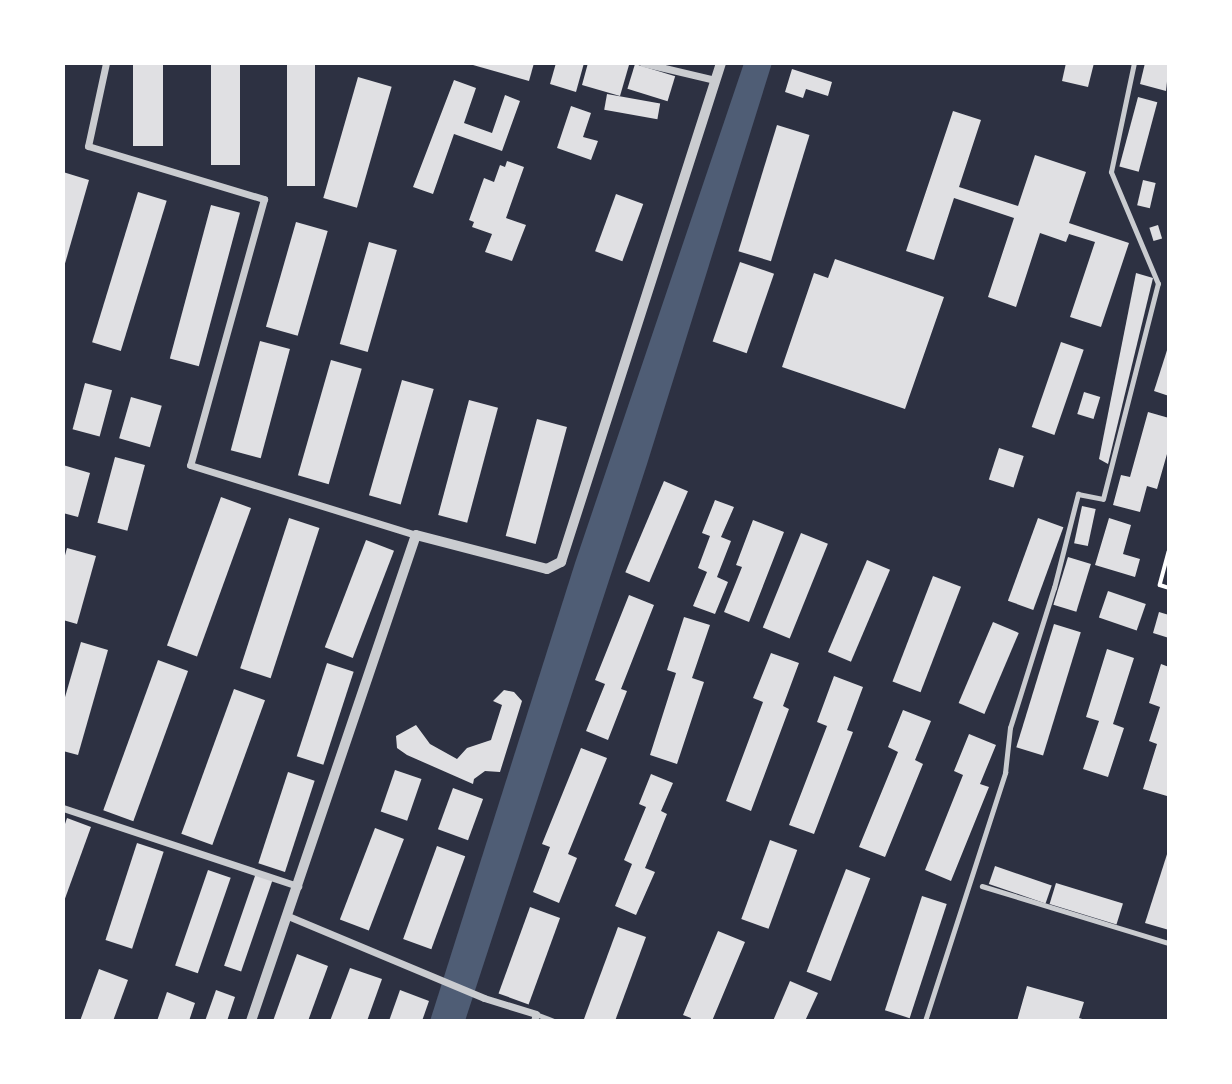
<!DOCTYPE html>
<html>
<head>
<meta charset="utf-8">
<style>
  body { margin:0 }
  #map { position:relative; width:1232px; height:1084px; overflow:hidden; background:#2d3142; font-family:Inter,sans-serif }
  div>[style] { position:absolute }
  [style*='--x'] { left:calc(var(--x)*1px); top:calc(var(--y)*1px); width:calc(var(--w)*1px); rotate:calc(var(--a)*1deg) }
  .water>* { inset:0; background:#4f5d75 }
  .building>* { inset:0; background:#e0e0e3; transform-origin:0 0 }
  .path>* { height:3.5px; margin:-1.75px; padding:0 1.75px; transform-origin:1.75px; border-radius:1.75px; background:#fff }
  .service>* { height:4.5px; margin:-2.25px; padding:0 2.25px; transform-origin:2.25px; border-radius:2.25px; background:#caccd0 }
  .minor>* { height:7px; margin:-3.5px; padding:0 3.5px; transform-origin:3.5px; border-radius:3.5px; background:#caccd0 }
  .tertiary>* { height:10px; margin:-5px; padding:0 5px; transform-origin:5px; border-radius:5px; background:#caccd0 }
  span { translate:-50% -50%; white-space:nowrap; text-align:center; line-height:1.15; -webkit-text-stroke:5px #fff; paint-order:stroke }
  .frame { position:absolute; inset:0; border:65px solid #fff; pointer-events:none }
</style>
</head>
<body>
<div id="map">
  <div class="water">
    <div style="clip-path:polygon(744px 63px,772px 63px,647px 464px,465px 1021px,430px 1021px,575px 563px)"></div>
  </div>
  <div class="building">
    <div style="left:133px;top:63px;width:30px;height:83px"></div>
    <div style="left:211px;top:63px;width:29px;height:102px"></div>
    <div style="left:287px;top:63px;width:28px;height:123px"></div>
    <div style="clip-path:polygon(466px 63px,534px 63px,529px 81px)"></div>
    <div style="clip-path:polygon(556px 63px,584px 63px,576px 92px,550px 84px)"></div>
    <div style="clip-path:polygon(588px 63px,629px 65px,620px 96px,582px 85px)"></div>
    <div style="clip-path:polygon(1066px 63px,1094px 63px,1088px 87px,1062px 81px)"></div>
    <div style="clip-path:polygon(1145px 63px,1169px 63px,1166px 91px,1140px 84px)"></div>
    <div style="left:635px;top:64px;width:42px;height:26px;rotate:17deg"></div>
    <div style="clip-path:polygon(792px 69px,832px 82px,828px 96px,806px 89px,803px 98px,785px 92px)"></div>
    <div style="left:358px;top:77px;width:35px;height:126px;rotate:16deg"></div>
    <div style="clip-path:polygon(454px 80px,476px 88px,464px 123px,492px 133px,505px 95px,520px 101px,502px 151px,454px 134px,433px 194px,413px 187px)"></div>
    <div style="left:607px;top:94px;width:54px;height:16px;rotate:10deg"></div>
    <div style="left:1138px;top:97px;width:20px;height:72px;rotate:15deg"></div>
    <div style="clip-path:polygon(571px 106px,591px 113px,583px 137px,598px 141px,591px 160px,557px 148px)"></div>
    <div style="clip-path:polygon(953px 111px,981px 120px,959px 187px,1018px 206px,1035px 155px,1086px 172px,1069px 223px,1129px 243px,1101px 327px,1070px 317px,1095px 242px,1069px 234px,1066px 242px,1040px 233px,1016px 307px,988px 297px,1014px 218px,954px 198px,934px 260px,906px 251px)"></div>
    <div style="left:777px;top:125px;width:34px;height:132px;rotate:17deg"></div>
    <div style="clip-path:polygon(507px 161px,524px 167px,506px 218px,526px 225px,512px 261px,485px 252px,492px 234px,472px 227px,474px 222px,469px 220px,484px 178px,494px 182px,500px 165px,505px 167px)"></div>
    <div style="clip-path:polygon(63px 172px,89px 180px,64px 267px,63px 267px)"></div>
    <div style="left:1143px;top:180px;width:13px;height:26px;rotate:13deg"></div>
    <div style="left:138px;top:192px;width:30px;height:157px;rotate:17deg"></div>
    <div style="left:616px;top:194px;width:29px;height:61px;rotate:20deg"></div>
    <div style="left:211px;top:205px;width:30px;height:159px;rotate:15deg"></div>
    <div style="left:296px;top:222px;width:33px;height:109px;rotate:16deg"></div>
    <div style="left:1158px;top:225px;width:14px;height:9px;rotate:73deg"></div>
    <div style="left:369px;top:242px;width:29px;height:106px;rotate:16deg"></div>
    <div style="clip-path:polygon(835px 259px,944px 297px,905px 409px,782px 367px,814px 273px,828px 278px)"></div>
    <div style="left:740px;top:262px;width:36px;height:84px;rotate:19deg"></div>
    <div style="clip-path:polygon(1136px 273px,1153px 278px,1108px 464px,1099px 459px)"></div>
    <div style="left:260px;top:341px;width:31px;height:113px;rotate:15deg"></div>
    <div style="left:1061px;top:342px;width:24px;height:90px;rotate:19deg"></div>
    <div style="clip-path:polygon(1169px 344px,1169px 396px,1154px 391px)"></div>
    <div style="left:331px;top:360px;width:32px;height:120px;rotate:16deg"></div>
    <div style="left:402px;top:380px;width:33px;height:120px;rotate:16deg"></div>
    <div style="left:85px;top:383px;width:28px;height:48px;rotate:15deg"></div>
    <div style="left:1084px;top:392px;width:17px;height:23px;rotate:17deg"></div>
    <div style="left:131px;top:397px;width:32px;height:43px;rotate:16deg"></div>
    <div style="left:469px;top:400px;width:30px;height:119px;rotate:15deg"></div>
    <div style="clip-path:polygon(1148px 412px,1169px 418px,1169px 447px,1157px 489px,1147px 486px,1140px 512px,1113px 505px,1121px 475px,1130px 477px)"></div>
    <div style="left:537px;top:419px;width:31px;height:121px;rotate:15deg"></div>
    <div style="left:999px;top:448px;width:26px;height:33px;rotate:18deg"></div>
    <div style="left:115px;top:457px;width:31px;height:68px;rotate:15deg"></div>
    <div style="clip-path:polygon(63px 465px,90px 473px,78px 517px,63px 513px)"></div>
    <div style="left:664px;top:481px;width:26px;height:99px;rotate:23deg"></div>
    <div style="left:221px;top:497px;width:32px;height:158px;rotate:20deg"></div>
    <div style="clip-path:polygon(715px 500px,734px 507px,721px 537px,731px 541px,717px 577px,728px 582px,715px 614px,693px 606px,707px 572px,698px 568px,710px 536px,702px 533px)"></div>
    <div style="left:1082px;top:506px;width:14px;height:38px;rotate:12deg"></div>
    <div style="left:289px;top:518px;width:32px;height:158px;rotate:18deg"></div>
    <div style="left:1038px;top:518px;width:27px;height:88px;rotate:20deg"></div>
    <div style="clip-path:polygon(1109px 518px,1131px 525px,1123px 554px,1140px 559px,1135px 577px,1095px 565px)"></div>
    <div style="clip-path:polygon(753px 520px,784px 532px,749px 622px,724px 612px,742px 567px,736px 565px)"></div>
    <div style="left:801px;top:533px;width:29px;height:102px;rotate:22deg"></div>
    <div style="left:366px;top:540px;width:30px;height:115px;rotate:21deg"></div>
    <div style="clip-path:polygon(67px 548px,96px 556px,77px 624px,63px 620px,63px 563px)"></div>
    <div style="left:1068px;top:557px;width:24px;height:50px;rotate:17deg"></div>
    <div style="left:867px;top:560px;width:25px;height:100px;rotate:23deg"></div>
    <div style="left:933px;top:576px;width:30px;height:113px;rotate:21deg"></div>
    <div style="left:1108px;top:591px;width:40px;height:28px;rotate:19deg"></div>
    <div style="clip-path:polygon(629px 595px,654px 605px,621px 689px,627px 691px,608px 740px,586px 731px,605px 684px,595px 680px)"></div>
    <div style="clip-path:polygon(1159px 612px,1169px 615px,1169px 638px,1153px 633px)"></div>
    <div style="clip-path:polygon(684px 617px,710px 625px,692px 678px,704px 682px,677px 764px,650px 755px,676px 673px,667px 670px)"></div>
    <div style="left:993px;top:622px;width:28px;height:88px;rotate:23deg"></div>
    <div style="left:1054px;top:624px;width:28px;height:129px;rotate:17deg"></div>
    <div style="clip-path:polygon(81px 642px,108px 650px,78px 755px,63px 751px,63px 704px)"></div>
    <div style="clip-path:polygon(1107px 649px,1134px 658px,1113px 724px,1124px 728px,1108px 777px,1083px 769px,1099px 721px,1086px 717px)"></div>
    <div style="clip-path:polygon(771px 653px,799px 663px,783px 706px,789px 709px,751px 811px,726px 801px,763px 702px,753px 698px)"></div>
    <div style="left:158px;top:660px;width:32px;height:160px;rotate:20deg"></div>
    <div style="left:327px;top:663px;width:28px;height:98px;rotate:18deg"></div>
    <div style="clip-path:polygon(1161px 664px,1169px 667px,1167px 796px,1143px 789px,1157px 744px,1149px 741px,1160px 707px,1149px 703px)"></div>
    <div style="clip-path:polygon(834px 676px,863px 687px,847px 730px,853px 732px,814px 834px,789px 825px,827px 726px,817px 722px)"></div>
    <div style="left:234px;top:689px;width:33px;height:154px;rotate:20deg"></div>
    <div style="clip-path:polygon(504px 690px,514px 692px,522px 701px,500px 772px,485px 771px,474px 779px,473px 784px,407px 755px,397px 748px,396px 736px,416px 725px,430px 744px,457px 759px,467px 748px,491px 740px,502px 705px,493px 701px)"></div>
    <div style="clip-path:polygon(903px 710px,931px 721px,915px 760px,923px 764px,885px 857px,859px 847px,898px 752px,888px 747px)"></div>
    <div style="clip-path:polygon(969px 734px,996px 745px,980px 784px,989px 787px,951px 881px,925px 870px,963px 775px,954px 771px)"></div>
    <div style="clip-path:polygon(581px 748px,607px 758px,568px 854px,577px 858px,559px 903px,533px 892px,550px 847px,542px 844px)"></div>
    <div style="left:395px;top:770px;width:28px;height:44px;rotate:19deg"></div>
    <div style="left:288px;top:772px;width:28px;height:96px;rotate:18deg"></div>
    <div style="clip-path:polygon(651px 774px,673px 783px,661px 811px,667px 814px,645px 868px,655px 872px,636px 915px,615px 906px,632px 864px,624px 860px,646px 807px,639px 804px)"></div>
    <div style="left:453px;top:788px;width:32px;height:44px;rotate:20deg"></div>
    <div style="clip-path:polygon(67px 818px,91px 827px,63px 904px,63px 830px)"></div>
    <div style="left:375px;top:828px;width:31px;height:98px;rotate:21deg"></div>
    <div style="left:770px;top:840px;width:29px;height:84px;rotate:20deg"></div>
    <div style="left:137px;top:843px;width:28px;height:102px;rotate:18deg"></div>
    <div style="left:437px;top:846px;width:30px;height:99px;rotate:20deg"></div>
    <div style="clip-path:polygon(1169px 848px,1169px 930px,1145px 923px)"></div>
    <div style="left:995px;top:866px;width:60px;height:19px;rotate:19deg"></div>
    <div style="left:846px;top:869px;width:26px;height:110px;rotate:21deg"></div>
    <div style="left:208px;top:870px;width:24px;height:101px;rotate:19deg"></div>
    <div style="left:256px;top:873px;width:18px;height:98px;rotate:19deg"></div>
    <div style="left:1056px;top:883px;width:70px;height:22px;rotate:17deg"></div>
    <div style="left:922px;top:896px;width:26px;height:120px;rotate:18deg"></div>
    <div style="left:530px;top:907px;width:32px;height:92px;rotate:20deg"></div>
    <div style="clip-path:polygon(618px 927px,646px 937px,615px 1021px,590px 1021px,584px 1019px)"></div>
    <div style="clip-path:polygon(718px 931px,745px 942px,712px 1021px,690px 1021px,691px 1018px,683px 1015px)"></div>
    <div style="clip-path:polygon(297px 954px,328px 966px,308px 1021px,273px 1021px)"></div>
    <div style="clip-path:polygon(350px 968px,382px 979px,367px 1021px,330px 1021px)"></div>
    <div style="clip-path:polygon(99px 969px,128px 980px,113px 1021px,80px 1021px)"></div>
    <div style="clip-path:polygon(790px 981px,818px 993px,805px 1021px,773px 1021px)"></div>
    <div style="clip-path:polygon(1027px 986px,1084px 1002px,1079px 1018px,1089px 1021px,1017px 1021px)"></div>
    <div style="clip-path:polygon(216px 990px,235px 997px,227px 1021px,205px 1021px)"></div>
    <div style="clip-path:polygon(400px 990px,429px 1001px,422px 1021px,389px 1021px)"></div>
    <div style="clip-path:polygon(167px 992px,195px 1003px,189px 1021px,157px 1021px)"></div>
  </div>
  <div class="path">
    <div style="--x:1169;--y:552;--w:34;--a:105"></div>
    <div style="--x:1160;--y:585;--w:9;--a:18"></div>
  </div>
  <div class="service">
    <div style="--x:982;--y:886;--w:195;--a:17"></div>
    <div style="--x:536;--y:1014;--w:19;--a:21"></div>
    <div style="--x:925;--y:1021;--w:261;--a:-72.1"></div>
    <div style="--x:1005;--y:773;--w:45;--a:-83.7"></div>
    <div style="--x:1010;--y:728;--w:147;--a:-72.6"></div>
    <div style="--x:1054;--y:588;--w:97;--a:-75.7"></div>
    <div style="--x:1078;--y:494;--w:25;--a:11"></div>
    <div style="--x:1103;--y:499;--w:222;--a:-75.7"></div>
    <div style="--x:1158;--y:284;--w:121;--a:-112.8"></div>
    <div style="--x:1111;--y:172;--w:111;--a:-78.1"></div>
  </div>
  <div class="minor">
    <div style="--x:106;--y:63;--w:85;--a:102.2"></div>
    <div style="--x:88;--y:146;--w:184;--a:16.8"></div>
    <div style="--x:264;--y:199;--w:276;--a:105.5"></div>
    <div style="--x:190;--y:465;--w:237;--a:17.2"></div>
    <div style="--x:643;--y:63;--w:74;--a:13.3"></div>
    <div style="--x:63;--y:808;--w:248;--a:18.4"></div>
    <div style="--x:288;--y:916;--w:212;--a:22.7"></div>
    <div style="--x:484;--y:998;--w:54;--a:17.1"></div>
    <div style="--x:536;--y:1014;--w:7;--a:106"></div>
  </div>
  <div class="tertiary">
    <div style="--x:251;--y:1021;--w:513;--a:-71.25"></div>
    <div style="--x:416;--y:535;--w:135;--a:14.5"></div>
    <div style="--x:547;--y:569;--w:16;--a:-27"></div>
    <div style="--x:561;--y:562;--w:524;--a:-72.22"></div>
  </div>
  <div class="frame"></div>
</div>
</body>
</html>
